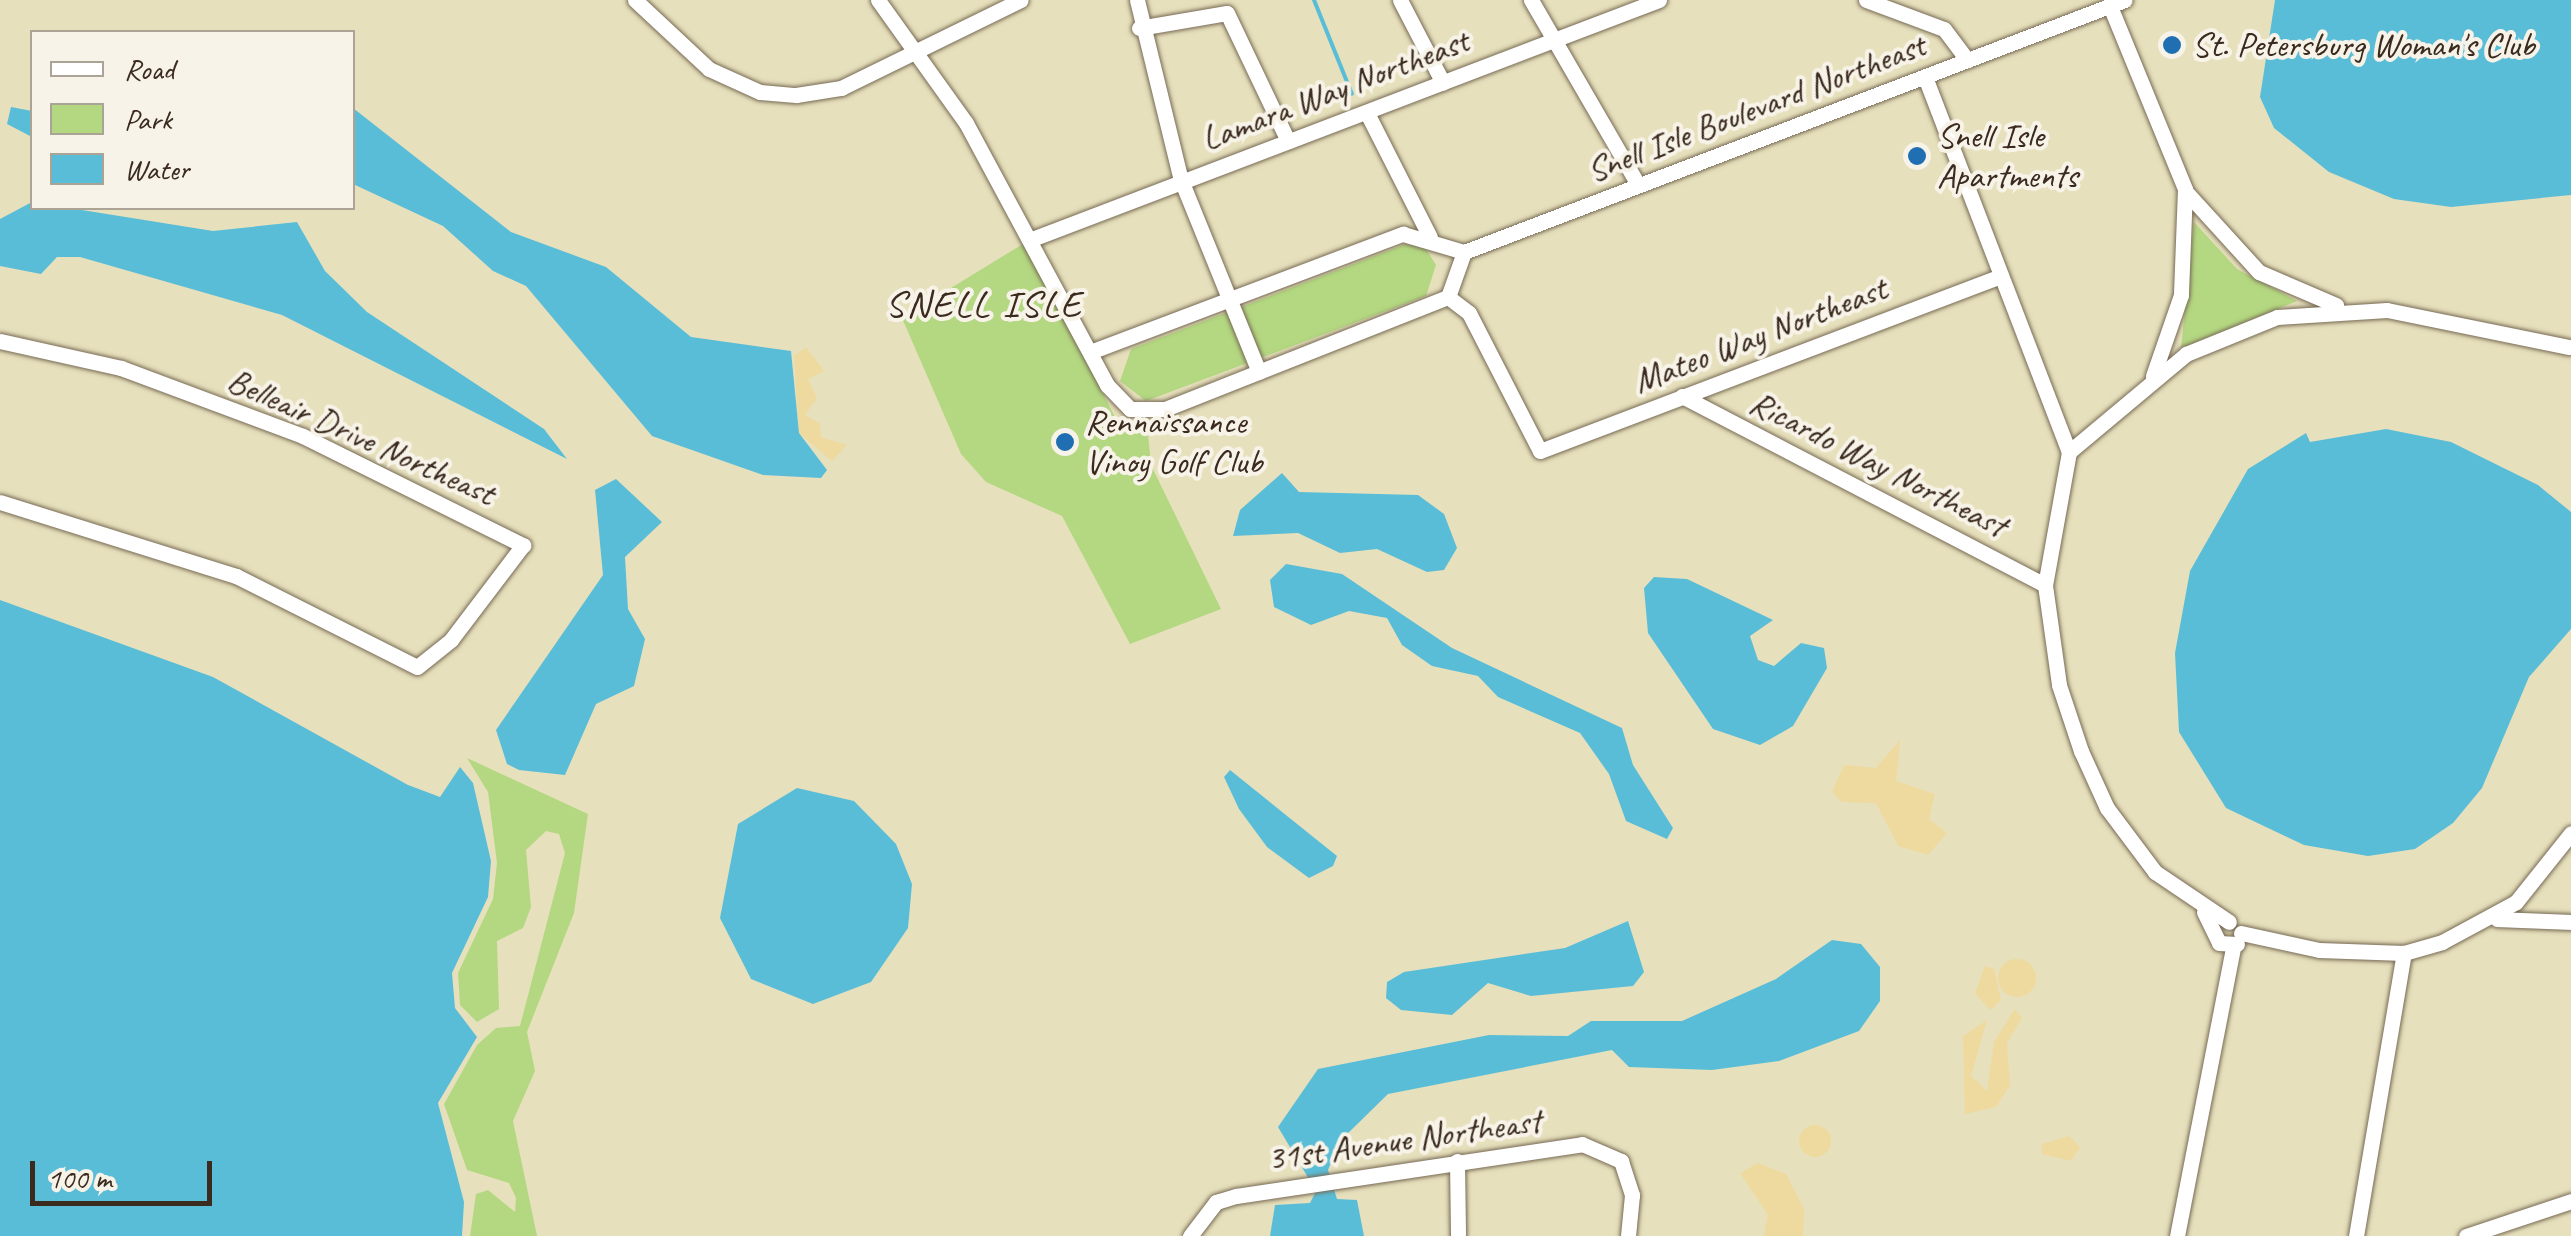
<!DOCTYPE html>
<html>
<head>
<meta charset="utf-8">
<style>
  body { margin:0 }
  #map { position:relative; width:2571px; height:1236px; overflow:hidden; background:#e7e0bc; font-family:Caveat,sans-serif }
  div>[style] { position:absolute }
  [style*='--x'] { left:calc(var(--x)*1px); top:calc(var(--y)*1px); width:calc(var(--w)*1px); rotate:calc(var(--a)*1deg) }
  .green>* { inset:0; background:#b4d881 }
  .sand>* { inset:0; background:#eeda9e }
  .round { border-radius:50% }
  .water>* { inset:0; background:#5abdd8 }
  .stream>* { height:4px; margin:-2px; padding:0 2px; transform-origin:2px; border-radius:2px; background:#5abdd8 }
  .roads { filter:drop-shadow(0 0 2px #776a55) drop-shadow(0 0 2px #776a55) }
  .minor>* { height:15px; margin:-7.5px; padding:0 7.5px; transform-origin:7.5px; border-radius:7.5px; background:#fff }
  .dots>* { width:28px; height:28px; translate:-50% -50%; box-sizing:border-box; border:5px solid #f7f3e8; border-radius:50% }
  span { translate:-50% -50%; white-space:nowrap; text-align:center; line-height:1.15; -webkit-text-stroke:8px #f7f3e8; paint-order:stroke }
  .poi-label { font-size:35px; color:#3b2a1e }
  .left { translate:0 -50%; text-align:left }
  .street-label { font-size:35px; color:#3b2a1e }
  .neighbourhood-label { font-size:38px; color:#3b2a1e; letter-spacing:2.5px }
  .legend { position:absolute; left:30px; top:30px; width:325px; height:180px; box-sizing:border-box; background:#f7f3e8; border:2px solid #aca397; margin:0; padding:12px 18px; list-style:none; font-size:30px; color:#3b2a1e }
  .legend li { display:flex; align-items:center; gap:20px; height:50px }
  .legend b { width:50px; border:2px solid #aca397 }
  .scale { position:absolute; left:30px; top:1161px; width:182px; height:45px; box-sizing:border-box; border:5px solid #3b2a1e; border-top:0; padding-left:12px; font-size:30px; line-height:35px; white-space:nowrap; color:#3b2a1e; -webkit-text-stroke:8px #f7f3e8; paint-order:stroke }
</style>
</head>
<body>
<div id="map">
  <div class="green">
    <div style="clip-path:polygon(2194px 222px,2237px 269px,2297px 301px,2181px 348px)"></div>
    <div style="clip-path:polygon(1026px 242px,1121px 429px,1147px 424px,1151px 465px,1221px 609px,1130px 644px,1062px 516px,986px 482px,961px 454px,902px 318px)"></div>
    <div style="clip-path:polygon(1406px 244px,1426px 249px,1436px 265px,1426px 296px,1146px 401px,1120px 381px,1131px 349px)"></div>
    <div style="clip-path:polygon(467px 758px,588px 814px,574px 913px,527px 1032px,535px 1071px,513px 1121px,537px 1236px,470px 1236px,476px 1194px,488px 1190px,515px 1212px,516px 1198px,509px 1183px,467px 1170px,444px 1104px,477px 1045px,496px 1028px,520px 1026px,565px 853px,559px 834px,546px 831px,526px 850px,531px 907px,523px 928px,497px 941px,499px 1009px,477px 1022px,460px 1005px,458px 973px,493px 899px,497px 863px,488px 792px)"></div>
  </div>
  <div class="sand">
    <div style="clip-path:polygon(806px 347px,824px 371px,808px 379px,817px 398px,805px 415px,820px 424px,821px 437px,847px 445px,832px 461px,799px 433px,794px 356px)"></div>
    <div style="clip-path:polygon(1900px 740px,1896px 781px,1935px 794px,1929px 819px,1947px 833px,1928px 855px,1898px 846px,1876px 803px,1842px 802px,1832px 792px,1844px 765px,1876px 768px)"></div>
    <div class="round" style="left:1998px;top:959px;width:38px;height:38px"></div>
    <div style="clip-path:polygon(1985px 966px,1994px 969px,2001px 1000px,1990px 1010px,1975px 993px)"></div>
    <div style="clip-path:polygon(2015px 1009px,2022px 1018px,2007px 1043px,2010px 1085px,1996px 1107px,1965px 1114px,1963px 1036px,1987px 1020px,1971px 1076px,1987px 1091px,1994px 1042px)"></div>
    <div class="round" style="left:1799px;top:1125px;width:32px;height:32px"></div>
    <div style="clip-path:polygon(2069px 1136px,2080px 1147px,2071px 1161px,2042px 1154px,2042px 1144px)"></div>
    <div style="clip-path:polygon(1758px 1163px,1786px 1174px,1804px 1209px,1803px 1236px,1764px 1236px,1768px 1215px,1740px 1173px)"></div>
  </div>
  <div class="water">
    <div style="clip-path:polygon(2275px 0,2571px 0,2571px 195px,2451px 207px,2394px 199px,2329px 172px,2274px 128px,2260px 97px)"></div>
    <div style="clip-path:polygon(11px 107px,32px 111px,32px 137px,7px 124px)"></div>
    <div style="clip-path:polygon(353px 108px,511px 232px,606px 267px,691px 337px,791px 351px,799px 433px,827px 470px,821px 478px,763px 475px,652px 436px,526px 286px,493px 271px,443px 226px,353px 184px)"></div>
    <div style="clip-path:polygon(32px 202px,213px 231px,297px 222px,325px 271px,367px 312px,544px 429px,567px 459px,282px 315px,80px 257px,57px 257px,41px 274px,0 266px,0 219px)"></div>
    <div style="clip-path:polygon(2386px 429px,2451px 442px,2538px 485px,2571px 512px,2571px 629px,2529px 677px,2482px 788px,2453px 823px,2415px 849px,2368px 856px,2304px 845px,2226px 808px,2179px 732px,2175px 653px,2190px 571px,2248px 469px,2306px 433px,2310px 442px)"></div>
    <div style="clip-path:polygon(1282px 473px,1299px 492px,1418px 495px,1444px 514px,1457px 548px,1444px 570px,1427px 572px,1377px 549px,1340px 553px,1298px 533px,1233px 536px,1240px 510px)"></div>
    <div style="clip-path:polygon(616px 479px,662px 522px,625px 557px,628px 609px,645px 639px,634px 686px,596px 704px,565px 775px,519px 770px,507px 764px,496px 730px,603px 575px,595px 490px)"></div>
    <div style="clip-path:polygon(1286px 564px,1342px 574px,1452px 648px,1622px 728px,1633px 765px,1673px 828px,1667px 839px,1626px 821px,1609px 774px,1580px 733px,1498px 697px,1478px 676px,1432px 666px,1402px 645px,1387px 618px,1349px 611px,1311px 625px,1274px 607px,1270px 580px)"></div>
    <div style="clip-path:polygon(1654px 577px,1687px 579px,1773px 620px,1750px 636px,1758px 660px,1774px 666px,1801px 643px,1824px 648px,1827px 668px,1793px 726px,1760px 745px,1713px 729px,1648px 633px,1644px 588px)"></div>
    <div style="clip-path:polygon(0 600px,213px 677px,408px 785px,440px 797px,460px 767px,473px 783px,491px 861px,488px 897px,452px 973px,455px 1008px,477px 1037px,438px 1103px,464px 1202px,462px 1236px,0 1236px)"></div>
    <div style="clip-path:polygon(1230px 770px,1337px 856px,1333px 866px,1309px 878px,1267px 847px,1239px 809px,1224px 777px)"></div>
    <div style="clip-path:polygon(797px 788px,854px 801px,896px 844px,912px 884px,908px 928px,871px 982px,813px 1004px,751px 979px,720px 918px,738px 824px)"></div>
    <div style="clip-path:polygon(1628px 921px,1644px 972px,1633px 986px,1531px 996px,1488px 983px,1452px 1015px,1401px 1010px,1386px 998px,1387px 982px,1404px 972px,1565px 948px)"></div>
    <div style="clip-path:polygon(1832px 940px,1861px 944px,1880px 967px,1880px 1001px,1859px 1031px,1779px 1061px,1712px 1070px,1629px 1067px,1612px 1050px,1388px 1094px,1340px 1141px,1328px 1170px,1337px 1199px,1357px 1200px,1364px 1236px,1270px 1236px,1275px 1205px,1310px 1203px,1316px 1191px,1278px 1127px,1318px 1069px,1489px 1035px,1568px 1036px,1591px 1021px,1682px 1021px,1776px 979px)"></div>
  </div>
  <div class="stream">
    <div style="--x:1314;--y:0;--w:101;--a:68"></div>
  </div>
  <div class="roads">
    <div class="minor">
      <div style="--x:635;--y:0;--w:101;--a:43"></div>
      <div style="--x:709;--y:69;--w:56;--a:24.3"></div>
      <div style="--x:760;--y:92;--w:36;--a:5"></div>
      <div style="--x:796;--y:95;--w:46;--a:-8.8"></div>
      <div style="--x:841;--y:88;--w:200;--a:-26.1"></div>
      <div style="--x:878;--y:0;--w:151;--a:54.4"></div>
      <div style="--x:966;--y:123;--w:298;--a:61.7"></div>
      <div style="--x:1107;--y:385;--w:33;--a:46"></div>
      <div style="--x:1130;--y:409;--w:35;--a:0"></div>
      <div style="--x:1165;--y:409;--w:304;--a:-21.6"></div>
      <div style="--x:1448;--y:297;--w:48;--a:-70.4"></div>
      <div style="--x:1137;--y:0;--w:185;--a:76.3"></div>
      <div style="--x:1181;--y:180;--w:207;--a:67.9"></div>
      <div style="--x:1400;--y:0;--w:93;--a:62.6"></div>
      <div style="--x:1531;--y:0;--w:211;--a:59.9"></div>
      <div style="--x:1866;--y:0;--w:83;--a:20.4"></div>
      <div style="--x:1944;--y:29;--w:39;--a:53"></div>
      <div style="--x:2110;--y:6;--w:198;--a:67.7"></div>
      <div style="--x:2185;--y:189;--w:106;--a:92.2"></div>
      <div style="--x:2181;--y:295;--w:86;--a:109.1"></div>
      <div style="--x:1139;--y:28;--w:89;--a:-9.7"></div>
      <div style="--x:1227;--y:13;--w:142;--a:64.5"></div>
      <div style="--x:1925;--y:77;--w:402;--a:69"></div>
      <div style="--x:2069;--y:452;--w:135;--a:100.2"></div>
      <div style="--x:2045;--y:585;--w:101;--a:82"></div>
      <div style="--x:2059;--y:685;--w:70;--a:71.6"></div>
      <div style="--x:2081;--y:751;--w:63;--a:65.5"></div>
      <div style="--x:2107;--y:808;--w:80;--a:53.1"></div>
      <div style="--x:2155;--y:872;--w:89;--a:34"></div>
      <div style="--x:1367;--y:113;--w:139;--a:63.1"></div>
      <div style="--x:2187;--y:193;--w:107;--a:47.7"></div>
      <div style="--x:2259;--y:272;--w:84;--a:23.2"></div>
      <div style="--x:1032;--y:239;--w:671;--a:-20.87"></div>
      <div style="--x:1448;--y:297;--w:26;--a:37"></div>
      <div style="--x:1469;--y:313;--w:155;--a:62.8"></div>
      <div style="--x:1540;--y:451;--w:493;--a:-20.8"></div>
      <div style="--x:0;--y:341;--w:124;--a:12.6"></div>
      <div style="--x:121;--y:368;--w:194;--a:20.5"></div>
      <div style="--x:303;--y:436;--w:246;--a:26.4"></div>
      <div style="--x:523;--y:545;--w:119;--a:127.2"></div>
      <div style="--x:451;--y:640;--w:43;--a:141.5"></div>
      <div style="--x:417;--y:667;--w:203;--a:-153.3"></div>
      <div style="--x:236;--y:576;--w:247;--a:-162.6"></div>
      <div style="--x:1090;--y:352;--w:335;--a:-20.7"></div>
      <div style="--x:1403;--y:234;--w:64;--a:16.4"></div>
      <div style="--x:1464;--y:252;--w:707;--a:-20.87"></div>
      <div style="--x:1682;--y:396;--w:409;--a:27.5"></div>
      <div style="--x:2069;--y:452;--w:153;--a:-39.9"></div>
      <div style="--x:2186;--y:354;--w:98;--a:-22.1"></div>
      <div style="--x:2277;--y:317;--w:110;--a:-3.6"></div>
      <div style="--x:2387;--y:310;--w:186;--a:11.5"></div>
      <div style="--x:2204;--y:912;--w:34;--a:64"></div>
      <div style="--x:2219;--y:943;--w:18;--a:3"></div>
      <div style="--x:2497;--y:919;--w:74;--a:2.3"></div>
      <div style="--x:2241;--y:933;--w:80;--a:12.3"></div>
      <div style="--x:2319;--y:950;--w:85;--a:2"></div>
      <div style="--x:2404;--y:953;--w:40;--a:-16"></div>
      <div style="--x:2442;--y:942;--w:84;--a:-28.4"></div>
      <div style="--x:2516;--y:902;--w:88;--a:-51.4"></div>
      <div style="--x:1457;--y:1161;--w:75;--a:89.2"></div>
      <div style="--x:1190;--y:1236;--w:43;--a:-52.6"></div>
      <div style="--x:1216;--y:1202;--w:21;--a:-17"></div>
      <div style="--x:1236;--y:1196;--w:350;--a:-8.5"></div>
      <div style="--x:1582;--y:1144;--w:43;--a:23.6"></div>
      <div style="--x:1621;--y:1161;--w:36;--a:72"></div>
      <div style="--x:1632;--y:1195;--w:41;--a:95.6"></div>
      <div style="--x:2177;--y:1236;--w:294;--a:-79"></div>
      <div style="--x:2356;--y:1236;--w:287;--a:-80.4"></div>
      <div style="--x:2466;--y:1236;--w:111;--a:-18.4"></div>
    </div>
  </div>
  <div class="dots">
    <div style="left:2172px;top:45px;background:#1f6fb2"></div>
    <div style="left:1917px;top:156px;background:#1f6fb2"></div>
    <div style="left:1065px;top:442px;background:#1f6fb2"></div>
  </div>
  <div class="poi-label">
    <span class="left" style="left:2192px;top:45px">St. Petersburg Woman's Club</span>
    <span class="left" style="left:1937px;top:156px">Snell Isle<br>Apartments</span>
    <span class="left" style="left:1085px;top:442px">Rennaissance<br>Vinoy Golf Club</span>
  </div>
  <div class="street-label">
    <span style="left:1335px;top:90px;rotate:-21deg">Lamara Way Northeast</span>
    <span style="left:1756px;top:108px;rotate:-21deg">Snell Isle Boulevard Northeast</span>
    <span style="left:1760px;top:335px;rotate:-21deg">Mateo Way Northeast</span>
    <span style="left:361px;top:437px;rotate:24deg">Belleair Drive Northeast</span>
    <span style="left:1878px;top:464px;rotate:27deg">Ricardo Way Northeast</span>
    <span style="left:1404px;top:1140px;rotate:-8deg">31st Avenue Northeast</span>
  </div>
  <div class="neighbourhood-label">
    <span style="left:984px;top:304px">SNELL ISLE</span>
  </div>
  <ul class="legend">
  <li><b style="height:12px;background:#fff"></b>Road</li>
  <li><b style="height:28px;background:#b4d881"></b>Park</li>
  <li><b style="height:28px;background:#5abdd8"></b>Water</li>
  </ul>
  <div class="scale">100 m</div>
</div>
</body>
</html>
